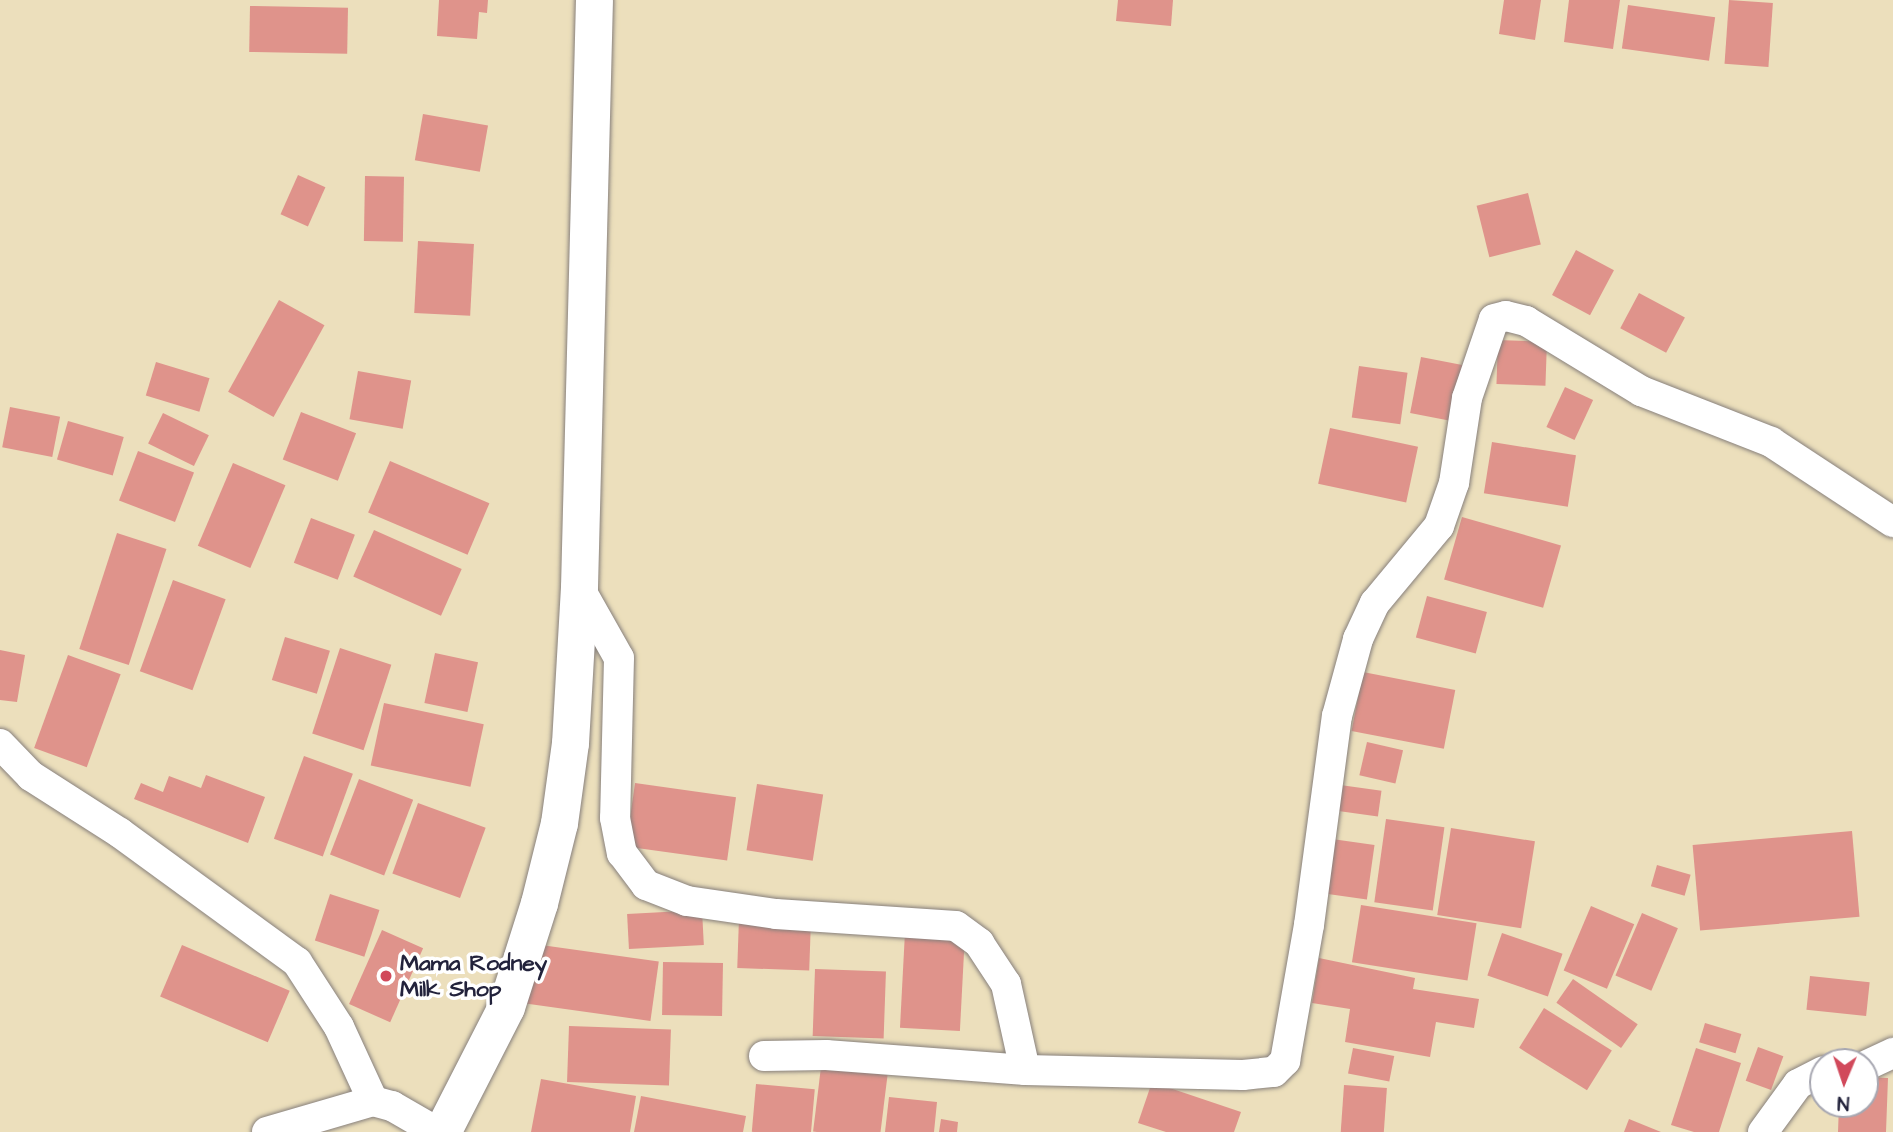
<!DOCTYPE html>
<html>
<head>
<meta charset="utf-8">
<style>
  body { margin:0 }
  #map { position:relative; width:1893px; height:1132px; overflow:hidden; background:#ecdfbc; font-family:"Architects Daughter",sans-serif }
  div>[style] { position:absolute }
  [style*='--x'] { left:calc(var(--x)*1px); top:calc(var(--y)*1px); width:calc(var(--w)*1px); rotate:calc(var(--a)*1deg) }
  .building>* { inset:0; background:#df938b; transform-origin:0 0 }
  .roads { filter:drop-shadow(0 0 2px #87807c) drop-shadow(0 0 2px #87807c) }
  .minor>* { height:30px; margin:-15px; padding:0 15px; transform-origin:15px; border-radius:15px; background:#fff }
  .tertiary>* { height:37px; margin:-18.5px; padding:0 18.5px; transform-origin:18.5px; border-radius:18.5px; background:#fff }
  .dots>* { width:19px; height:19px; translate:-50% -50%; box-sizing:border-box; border:4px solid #fff; border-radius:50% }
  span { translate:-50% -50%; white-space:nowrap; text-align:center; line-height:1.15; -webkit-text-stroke:7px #fff; paint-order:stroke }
  .poi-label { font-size:23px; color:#22223b; font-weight:700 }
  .left { translate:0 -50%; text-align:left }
  .north { position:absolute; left:1809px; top:1048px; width:70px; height:70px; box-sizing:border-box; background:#fff; border:2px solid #a7a7b1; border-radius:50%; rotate:182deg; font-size:19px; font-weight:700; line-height:28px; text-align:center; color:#22223b }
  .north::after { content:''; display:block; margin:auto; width:24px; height:32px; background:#d1495b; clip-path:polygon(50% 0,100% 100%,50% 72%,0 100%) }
</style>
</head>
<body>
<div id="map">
  <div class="building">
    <div style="clip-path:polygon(439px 0,488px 0,487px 13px,479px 12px,477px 39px,437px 36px)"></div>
    <div style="clip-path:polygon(1118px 0,1173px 0,1171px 26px,1116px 21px)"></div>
    <div style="clip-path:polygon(1504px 0,1541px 0,1535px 40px,1499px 34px)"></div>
    <div style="clip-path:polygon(1569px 0,1620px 0,1613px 49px,1564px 42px)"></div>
    <div style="left:1729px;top:0;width:44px;height:64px;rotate:4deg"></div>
    <div style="left:1628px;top:5px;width:88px;height:44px;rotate:8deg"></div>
    <div style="left:250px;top:6px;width:98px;height:46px;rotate:1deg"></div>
    <div style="left:423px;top:114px;width:66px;height:47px;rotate:10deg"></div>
    <div style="left:298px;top:175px;width:30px;height:43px;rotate:24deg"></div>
    <div style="left:365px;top:176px;width:39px;height:65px;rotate:1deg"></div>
    <div style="left:1528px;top:193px;width:53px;height:53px;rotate:76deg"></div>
    <div style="left:418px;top:241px;width:56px;height:72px;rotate:3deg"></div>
    <div style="left:1576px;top:250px;width:43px;height:51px;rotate:28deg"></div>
    <div style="left:1639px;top:293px;width:52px;height:40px;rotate:28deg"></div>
    <div style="left:279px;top:300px;width:52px;height:105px;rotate:29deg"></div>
    <div style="left:1498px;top:340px;width:49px;height:44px;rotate:2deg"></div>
    <div style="left:1421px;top:357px;width:46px;height:57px;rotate:11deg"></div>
    <div style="left:156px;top:362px;width:56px;height:35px;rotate:17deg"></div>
    <div style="left:1359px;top:366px;width:49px;height:52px;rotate:8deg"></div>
    <div style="left:358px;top:371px;width:54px;height:49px;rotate:10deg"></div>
    <div style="left:1565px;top:387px;width:31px;height:44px;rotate:25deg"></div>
    <div style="left:10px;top:407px;width:51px;height:41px;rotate:11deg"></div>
    <div style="left:301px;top:412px;width:59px;height:51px;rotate:21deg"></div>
    <div style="left:163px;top:413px;width:51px;height:34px;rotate:26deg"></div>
    <div style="left:68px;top:421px;width:58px;height:40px;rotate:16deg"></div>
    <div style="left:1330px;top:428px;width:90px;height:57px;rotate:12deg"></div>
    <div style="left:1492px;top:442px;width:85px;height:52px;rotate:9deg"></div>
    <div style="left:138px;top:451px;width:60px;height:53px;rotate:21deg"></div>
    <div style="left:390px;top:461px;width:108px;height:56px;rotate:23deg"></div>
    <div style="left:233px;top:463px;width:57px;height:90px;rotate:23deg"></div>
    <div style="left:1462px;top:517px;width:103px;height:65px;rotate:16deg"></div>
    <div style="left:311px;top:518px;width:47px;height:48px;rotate:21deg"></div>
    <div style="left:374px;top:530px;width:96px;height:51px;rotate:24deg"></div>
    <div style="left:117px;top:533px;width:52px;height:122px;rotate:18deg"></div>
    <div style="left:173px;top:580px;width:56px;height:97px;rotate:20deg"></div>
    <div style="left:1427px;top:596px;width:62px;height:43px;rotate:15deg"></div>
    <div style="left:285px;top:637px;width:47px;height:45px;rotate:17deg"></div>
    <div style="left:340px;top:648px;width:54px;height:90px;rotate:18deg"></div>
    <div style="clip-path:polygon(0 650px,25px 655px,17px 702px,0 700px)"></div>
    <div style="left:435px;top:653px;width:44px;height:51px;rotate:12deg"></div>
    <div style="left:68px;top:655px;width:56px;height:99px;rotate:20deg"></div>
    <div style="left:1363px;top:672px;width:94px;height:60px;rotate:11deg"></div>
    <div style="left:384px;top:703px;width:102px;height:64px;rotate:12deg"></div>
    <div style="left:1367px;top:742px;width:37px;height:34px;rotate:13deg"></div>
    <div style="left:304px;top:756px;width:52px;height:88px;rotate:20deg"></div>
    <div style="clip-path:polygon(206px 775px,265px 797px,248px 843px,134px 799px,141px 783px,163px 792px,169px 776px,201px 788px)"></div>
    <div style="left:359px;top:779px;width:58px;height:81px;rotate:21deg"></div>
    <div style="left:635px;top:783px;width:102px;height:64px;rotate:8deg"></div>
    <div style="left:757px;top:784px;width:67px;height:67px;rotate:9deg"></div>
    <div style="left:1333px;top:784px;width:49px;height:26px;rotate:8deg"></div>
    <div style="left:418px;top:803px;width:72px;height:75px;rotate:20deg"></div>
    <div style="left:1386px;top:819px;width:59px;height:84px;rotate:8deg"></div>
    <div style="left:1451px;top:828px;width:85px;height:88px;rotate:9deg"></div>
    <div style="left:1852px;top:831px;width:86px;height:160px;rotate:85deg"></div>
    <div style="left:1325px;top:838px;width:50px;height:55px;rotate:8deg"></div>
    <div style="left:1657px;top:865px;width:35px;height:22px;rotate:16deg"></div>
    <div style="left:330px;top:894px;width:52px;height:49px;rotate:18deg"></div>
    <div style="left:1361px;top:905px;width:117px;height:58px;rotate:9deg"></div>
    <div style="left:1591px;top:906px;width:47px;height:70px;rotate:23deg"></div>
    <div style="left:702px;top:910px;width:35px;height:75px;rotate:87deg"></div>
    <div style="left:1642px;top:913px;width:39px;height:68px;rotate:23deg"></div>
    <div style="left:739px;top:918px;width:72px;height:50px;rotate:2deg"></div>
    <div style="left:382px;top:930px;width:45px;height:81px;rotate:24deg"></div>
    <div style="left:905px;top:932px;width:60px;height:96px;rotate:3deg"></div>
    <div style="left:1502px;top:933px;width:64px;height:45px;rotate:19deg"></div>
    <div style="left:534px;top:944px;width:126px;height:60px;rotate:8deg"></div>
    <div style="left:182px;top:945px;width:117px;height:56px;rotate:23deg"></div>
    <div style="clip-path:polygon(1319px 958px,1415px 978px,1413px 989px,1479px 999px,1474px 1028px,1436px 1022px,1430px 1057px,1345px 1042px,1350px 1009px,1312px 1003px)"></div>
    <div style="left:663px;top:962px;width:60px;height:53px;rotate:1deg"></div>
    <div style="left:815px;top:969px;width:71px;height:67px;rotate:2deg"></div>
    <div style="left:1810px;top:976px;width:60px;height:34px;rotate:6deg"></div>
    <div style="left:1573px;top:979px;width:79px;height:29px;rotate:35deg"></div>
    <div style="left:1544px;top:1008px;width:80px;height:47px;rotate:32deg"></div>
    <div style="left:1705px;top:1023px;width:38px;height:20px;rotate:17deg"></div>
    <div style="left:569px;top:1026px;width:102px;height:56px;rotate:2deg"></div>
    <div style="left:1758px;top:1047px;width:27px;height:36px;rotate:20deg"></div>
    <div style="left:1353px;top:1048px;width:42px;height:26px;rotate:11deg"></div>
    <div style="clip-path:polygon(1696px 1048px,1741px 1063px,1719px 1132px,1694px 1132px,1671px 1125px)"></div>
    <div style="left:821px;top:1067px;width:67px;height:65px;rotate:7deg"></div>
    <div style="clip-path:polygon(1865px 1077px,1888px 1078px,1886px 1132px,1838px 1132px,1839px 1104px,1865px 1104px)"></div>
    <div style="clip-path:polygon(541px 1079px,636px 1096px,630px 1132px,531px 1132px)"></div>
    <div style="clip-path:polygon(1152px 1082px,1241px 1112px,1234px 1132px,1166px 1132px,1138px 1123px)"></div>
    <div style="left:756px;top:1084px;width:59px;height:48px;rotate:5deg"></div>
    <div style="left:1344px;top:1085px;width:43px;height:47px;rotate:4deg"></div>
    <div style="clip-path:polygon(641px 1096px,746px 1116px,743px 1132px,634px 1132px)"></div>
    <div style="clip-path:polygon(889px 1097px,937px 1102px,934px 1132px,885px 1132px)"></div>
    <div style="clip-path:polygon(941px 1119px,958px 1122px,957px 1132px,939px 1132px)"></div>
    <div style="clip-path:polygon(1629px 1119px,1661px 1132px,1624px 1132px)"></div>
  </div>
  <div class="roads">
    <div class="minor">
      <div style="--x:579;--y:587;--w:81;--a:60.6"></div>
      <div style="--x:619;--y:658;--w:160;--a:91.4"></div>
      <div style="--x:615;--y:818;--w:36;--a:79"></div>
      <div style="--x:622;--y:853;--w:40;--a:53"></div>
      <div style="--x:646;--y:885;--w:44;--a:21.3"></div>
      <div style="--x:687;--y:901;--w:90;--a:8.3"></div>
      <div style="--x:776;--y:914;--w:180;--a:3.8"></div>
      <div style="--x:956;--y:926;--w:29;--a:36"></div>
      <div style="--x:979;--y:943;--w:49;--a:56.6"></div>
      <div style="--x:1006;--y:984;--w:88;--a:77.5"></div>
      <div style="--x:0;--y:744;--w:45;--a:45.9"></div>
      <div style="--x:31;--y:776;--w:106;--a:32.6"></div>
      <div style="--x:120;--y:833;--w:219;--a:36.1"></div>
      <div style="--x:297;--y:962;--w:77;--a:57.1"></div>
      <div style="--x:339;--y:1027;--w:81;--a:65.3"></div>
      <div style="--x:764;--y:1056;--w:62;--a:-0.9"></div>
      <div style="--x:826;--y:1055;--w:200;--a:4.3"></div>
      <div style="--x:1025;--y:1070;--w:218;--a:1.3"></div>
      <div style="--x:1243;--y:1075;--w:31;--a:-6"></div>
      <div style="--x:1274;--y:1072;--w:16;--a:-45"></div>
      <div style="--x:1285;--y:1061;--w:138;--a:-80"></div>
      <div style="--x:1309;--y:925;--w:211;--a:-82.4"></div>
      <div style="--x:1337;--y:716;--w:80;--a:-74.7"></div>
      <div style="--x:1358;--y:639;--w:40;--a:-65"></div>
      <div style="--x:1375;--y:603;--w:100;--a:-50.3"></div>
      <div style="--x:1439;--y:526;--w:46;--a:-70.8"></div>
      <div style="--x:1454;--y:483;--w:86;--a:-81.3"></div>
      <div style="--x:1467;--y:398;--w:83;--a:-71.1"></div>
      <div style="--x:1494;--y:319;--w:12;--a:-14"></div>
      <div style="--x:1506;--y:316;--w:21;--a:14"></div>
      <div style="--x:1526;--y:321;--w:135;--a:31.3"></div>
      <div style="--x:1641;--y:391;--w:140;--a:21.4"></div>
      <div style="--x:1771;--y:442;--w:146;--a:33.3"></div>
      <div style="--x:1865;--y:1066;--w:31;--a:-25"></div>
      <div style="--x:267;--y:1132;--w:110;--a:-16.3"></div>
      <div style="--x:373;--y:1101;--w:20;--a:15"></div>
      <div style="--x:392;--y:1106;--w:52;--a:30"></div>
      <div style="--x:1763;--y:1132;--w:59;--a:-53.9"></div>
      <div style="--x:1798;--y:1084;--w:28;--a:-27"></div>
    </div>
    <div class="tertiary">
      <div style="--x:442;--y:1132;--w:140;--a:-62.9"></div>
      <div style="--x:506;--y:1007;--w:109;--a:-72.4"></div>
      <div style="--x:539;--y:903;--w:82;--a:-76"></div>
      <div style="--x:559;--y:823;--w:81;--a:-82.2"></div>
      <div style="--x:570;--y:743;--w:156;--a:-86.7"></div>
      <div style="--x:579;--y:587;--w:587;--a:-88.54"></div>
    </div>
  </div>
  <div class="dots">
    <div style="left:386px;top:976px;background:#d1495b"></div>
  </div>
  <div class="poi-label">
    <span class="left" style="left:400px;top:976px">Mama Rodney<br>Milk Shop</span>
  </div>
  <div class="north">N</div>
</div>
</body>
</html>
